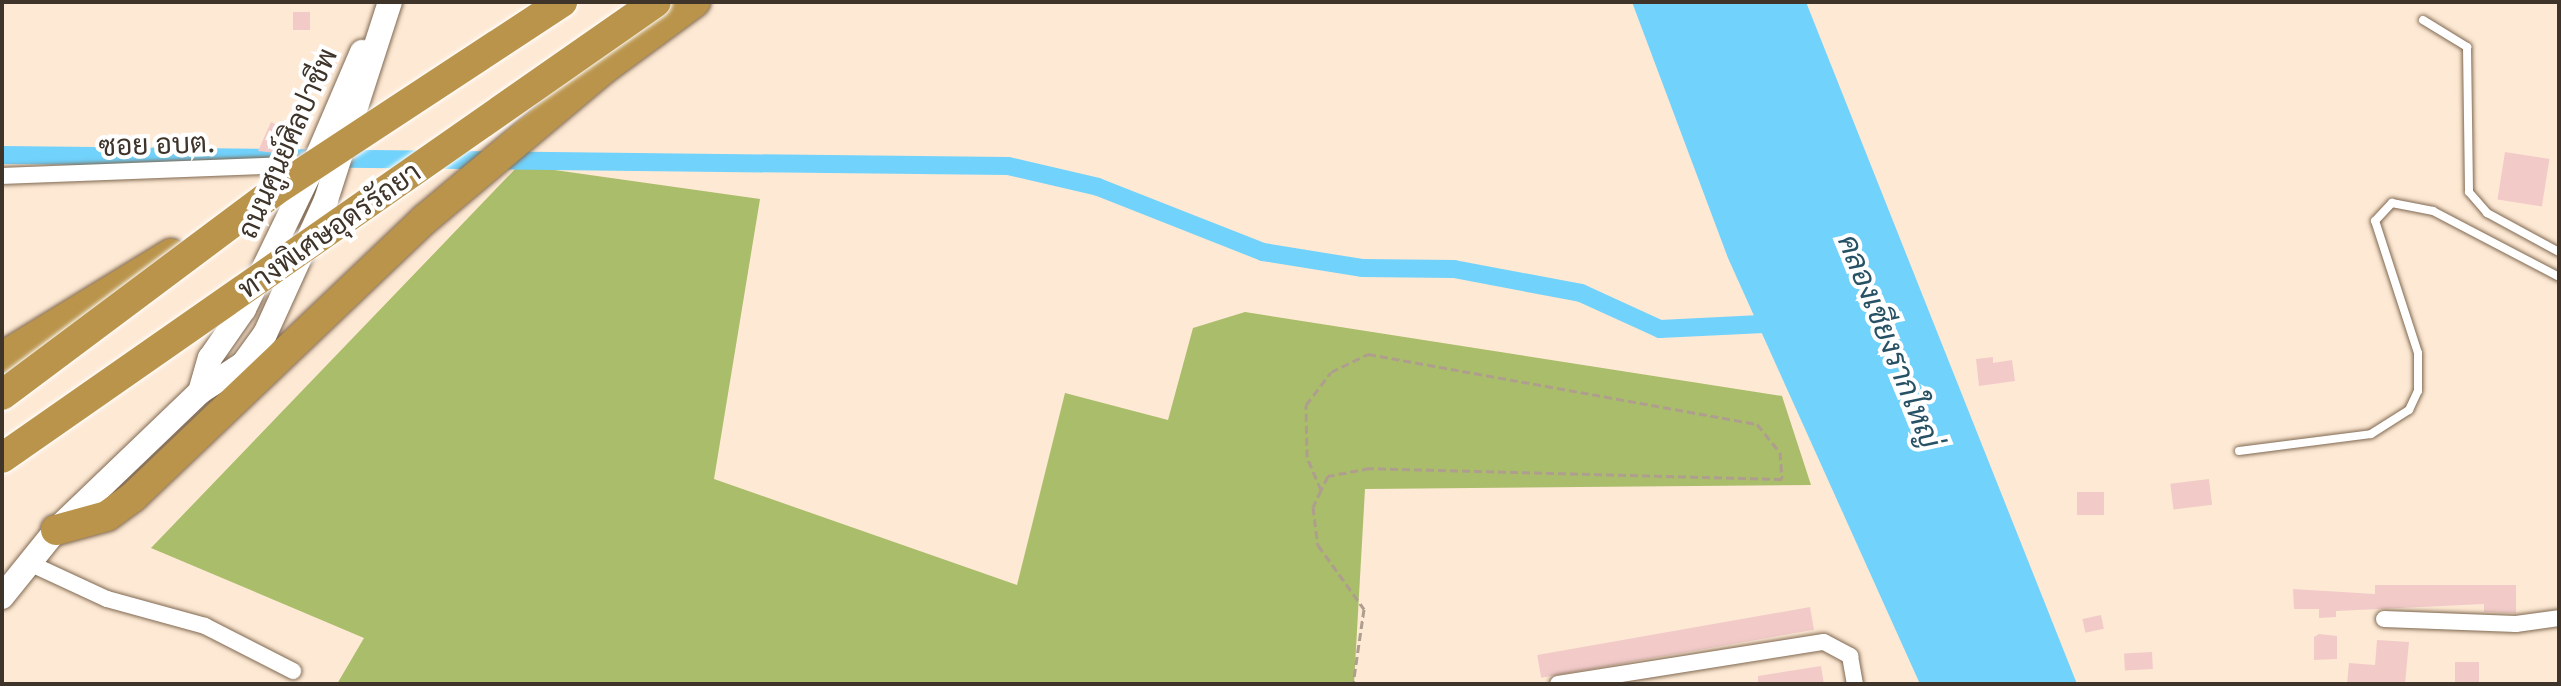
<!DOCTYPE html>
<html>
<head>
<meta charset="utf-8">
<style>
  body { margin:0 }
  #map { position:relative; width:2561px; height:686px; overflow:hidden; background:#fee9d4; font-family:"Golos Text",Sarabun,sans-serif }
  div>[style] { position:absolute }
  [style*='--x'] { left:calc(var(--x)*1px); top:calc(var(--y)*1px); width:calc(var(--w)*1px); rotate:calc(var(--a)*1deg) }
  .forest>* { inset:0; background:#a9bd6b }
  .water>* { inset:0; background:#71d2fc }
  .canal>* { height:18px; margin:-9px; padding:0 9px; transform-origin:9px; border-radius:9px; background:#71d2fc }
  .building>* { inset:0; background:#f2cbc9; transform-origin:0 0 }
  .path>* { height:3px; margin-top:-1.5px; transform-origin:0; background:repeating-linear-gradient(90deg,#af9e8e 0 8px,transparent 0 12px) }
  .roads { filter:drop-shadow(0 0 2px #7f6851) drop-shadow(0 0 2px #7f6851) }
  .lane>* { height:8px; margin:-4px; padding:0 4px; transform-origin:4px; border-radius:4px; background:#fff }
  .street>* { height:16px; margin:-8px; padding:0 8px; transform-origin:8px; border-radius:8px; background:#fff }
  .secondary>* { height:24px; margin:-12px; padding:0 12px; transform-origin:12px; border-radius:12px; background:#fff }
  .highway>* { height:30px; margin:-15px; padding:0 15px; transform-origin:15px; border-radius:15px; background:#ba944b }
  .bridges { filter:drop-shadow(0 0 2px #fff) drop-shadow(0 0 2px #fff) }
  .highway-bridge>* { height:30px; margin:-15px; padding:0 15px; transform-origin:15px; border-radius:15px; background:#ba944b }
  span { translate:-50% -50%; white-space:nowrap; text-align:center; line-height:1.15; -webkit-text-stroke:8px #fff; paint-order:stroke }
  .street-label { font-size:28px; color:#3e342a }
  .water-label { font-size:30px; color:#275164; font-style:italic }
  .frame { position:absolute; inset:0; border:4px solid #3e342a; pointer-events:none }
</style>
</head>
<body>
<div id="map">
  <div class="forest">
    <div style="clip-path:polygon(519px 165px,760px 199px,714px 479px,1017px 585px,1065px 393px,1168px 420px,1193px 328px,1245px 312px,1782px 396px,1811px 485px,1365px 489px,1354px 684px,337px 684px,364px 638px,151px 548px)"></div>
  </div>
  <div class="water">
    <div style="clip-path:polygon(1632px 2px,1806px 2px,2077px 684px,1920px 684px,1728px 258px)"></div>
  </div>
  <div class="canal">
    <div style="--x:2;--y:155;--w:1006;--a:0.63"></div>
    <div style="--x:1008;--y:166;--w:92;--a:13.1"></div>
    <div style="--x:1098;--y:187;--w:177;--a:21.5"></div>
    <div style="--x:1263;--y:252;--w:100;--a:9.2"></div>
    <div style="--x:1362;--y:268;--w:92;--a:0.6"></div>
    <div style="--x:1454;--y:269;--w:129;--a:10.7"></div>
    <div style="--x:1581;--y:293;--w:87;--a:24.5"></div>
    <div style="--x:1660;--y:329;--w:121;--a:-2.8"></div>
  </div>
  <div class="building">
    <div style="left:310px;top:12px;width:18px;height:17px;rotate:90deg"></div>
    <div style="clip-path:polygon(271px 122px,294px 133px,284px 154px,258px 151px)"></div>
    <div style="left:2505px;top:152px;width:45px;height:48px;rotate:9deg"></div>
    <div style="clip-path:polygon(1993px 357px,1993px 363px,2012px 360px,2015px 381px,1979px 386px,1976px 359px)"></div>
    <div style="left:2209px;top:479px;width:26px;height:39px;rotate:83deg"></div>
    <div style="left:2077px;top:492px;width:27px;height:23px"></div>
    <div style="clip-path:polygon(2375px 585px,2516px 585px,2516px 613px,2484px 612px,2484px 604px,2336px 611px,2336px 617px,2319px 618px,2319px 609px,2294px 609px,2293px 589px,2375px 594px)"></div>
    <div style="left:1810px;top:607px;width:23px;height:277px;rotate:80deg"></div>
    <div style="left:2101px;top:615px;width:14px;height:19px;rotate:78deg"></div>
    <div style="clip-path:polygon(2319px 634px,2337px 636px,2337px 659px,2314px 660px,2314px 637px)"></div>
    <div style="clip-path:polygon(2377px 640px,2409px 642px,2405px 684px,2347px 684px,2349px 663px,2375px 665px)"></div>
    <div style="left:2152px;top:652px;width:17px;height:28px;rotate:87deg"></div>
    <div style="left:2455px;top:662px;width:24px;height:20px"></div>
    <div style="clip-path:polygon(1821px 666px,1824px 684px,1758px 684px,1758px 676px)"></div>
  </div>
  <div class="path">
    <div style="--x:1321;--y:490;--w:36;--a:-113"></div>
    <div style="--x:1307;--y:457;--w:52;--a:-91.1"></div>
    <div style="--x:1306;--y:405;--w:41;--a:-52.9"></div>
    <div style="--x:1331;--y:372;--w:41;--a:-25.9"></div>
    <div style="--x:1368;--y:354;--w:395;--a:10.2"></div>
    <div style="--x:1757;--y:424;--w:36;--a:51"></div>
    <div style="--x:1780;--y:452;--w:27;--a:86"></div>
    <div style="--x:1782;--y:479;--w:412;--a:-178.5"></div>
    <div style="--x:1370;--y:468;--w:43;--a:169.2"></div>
    <div style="--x:1328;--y:476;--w:16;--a:117"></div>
    <div style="--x:1321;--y:490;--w:19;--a:115"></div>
    <div style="--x:1313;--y:507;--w:38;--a:83"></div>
    <div style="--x:1318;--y:545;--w:79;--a:54.3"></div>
    <div style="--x:1364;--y:609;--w:76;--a:98.3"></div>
  </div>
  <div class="roads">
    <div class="lane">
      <div style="--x:2423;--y:20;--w:52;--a:31.5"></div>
      <div style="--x:2467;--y:47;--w:145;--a:89.2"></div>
      <div style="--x:2469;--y:192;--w:28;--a:49"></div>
      <div style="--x:2487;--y:213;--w:82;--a:28.4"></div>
      <div style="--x:2239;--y:451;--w:133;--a:-7.3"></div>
      <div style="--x:2371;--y:434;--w:45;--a:-32.3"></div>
      <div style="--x:2409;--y:410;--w:21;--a:-65"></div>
      <div style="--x:2418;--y:391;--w:38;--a:-90"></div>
      <div style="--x:2418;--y:353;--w:139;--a:-108"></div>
      <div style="--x:2375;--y:221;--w:25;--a:-47"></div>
      <div style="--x:2392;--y:203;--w:42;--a:11"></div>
      <div style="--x:2433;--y:211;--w:142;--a:27.6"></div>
    </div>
    <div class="street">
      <div style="--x:2;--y:176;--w:306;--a:-2.2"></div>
      <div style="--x:27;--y:562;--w:88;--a:24.8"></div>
      <div style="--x:107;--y:599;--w:102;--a:15.4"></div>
      <div style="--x:205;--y:626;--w:99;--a:27.1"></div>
      <div style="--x:2384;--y:619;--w:132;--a:2.2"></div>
      <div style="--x:2516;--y:624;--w:43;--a:-7.9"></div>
      <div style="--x:1558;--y:684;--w:269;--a:-9"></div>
      <div style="--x:1824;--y:642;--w:30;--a:28"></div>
      <div style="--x:1850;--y:656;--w:28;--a:80"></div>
    </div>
    <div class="secondary">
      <div style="--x:200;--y:392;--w:35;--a:-74"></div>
      <div style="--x:210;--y:358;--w:60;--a:-55.2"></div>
      <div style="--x:244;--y:309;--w:161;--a:-64.2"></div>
      <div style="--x:314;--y:164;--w:122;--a:-66.8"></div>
      <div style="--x:2;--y:597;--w:86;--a:-51.1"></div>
      <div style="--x:56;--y:530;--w:199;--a:-43.8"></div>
      <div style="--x:200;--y:392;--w:51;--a:-33.1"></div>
      <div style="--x:243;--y:364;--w:37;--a:-54"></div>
      <div style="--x:265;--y:334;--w:147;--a:-65.5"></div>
      <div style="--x:326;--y:200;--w:208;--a:-72.1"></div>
    </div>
    <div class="highway">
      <div style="--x:2;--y:357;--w:198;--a:-31.4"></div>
      <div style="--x:56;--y:530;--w:53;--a:-15.4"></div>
      <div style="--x:107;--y:516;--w:32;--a:-36"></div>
      <div style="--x:133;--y:497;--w:403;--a:-43.6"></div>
      <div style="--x:425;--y:219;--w:235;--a:-40"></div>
      <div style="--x:605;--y:68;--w:112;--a:-36.3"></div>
    </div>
  </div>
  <div class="bridges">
    <div class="highway-bridge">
      <div style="--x:2;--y:395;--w:339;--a:-36.8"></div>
      <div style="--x:273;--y:192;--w:346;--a:-33.3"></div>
      <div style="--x:2;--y:458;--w:797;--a:-34.89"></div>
    </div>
  </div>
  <div class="street-label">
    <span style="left:287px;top:143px;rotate:-66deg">ถนนศูนย์ศิลปาชีพ</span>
    <span style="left:157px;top:144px;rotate:-2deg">ซอย อบต.</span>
    <span style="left:329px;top:230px;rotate:-35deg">ทางพิเศษอุดรรัถยา</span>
  </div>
  <div class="water-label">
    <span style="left:1890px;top:341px;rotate:68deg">คลองเชียงรากใหญ่</span>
  </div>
  <div class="frame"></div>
</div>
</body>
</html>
